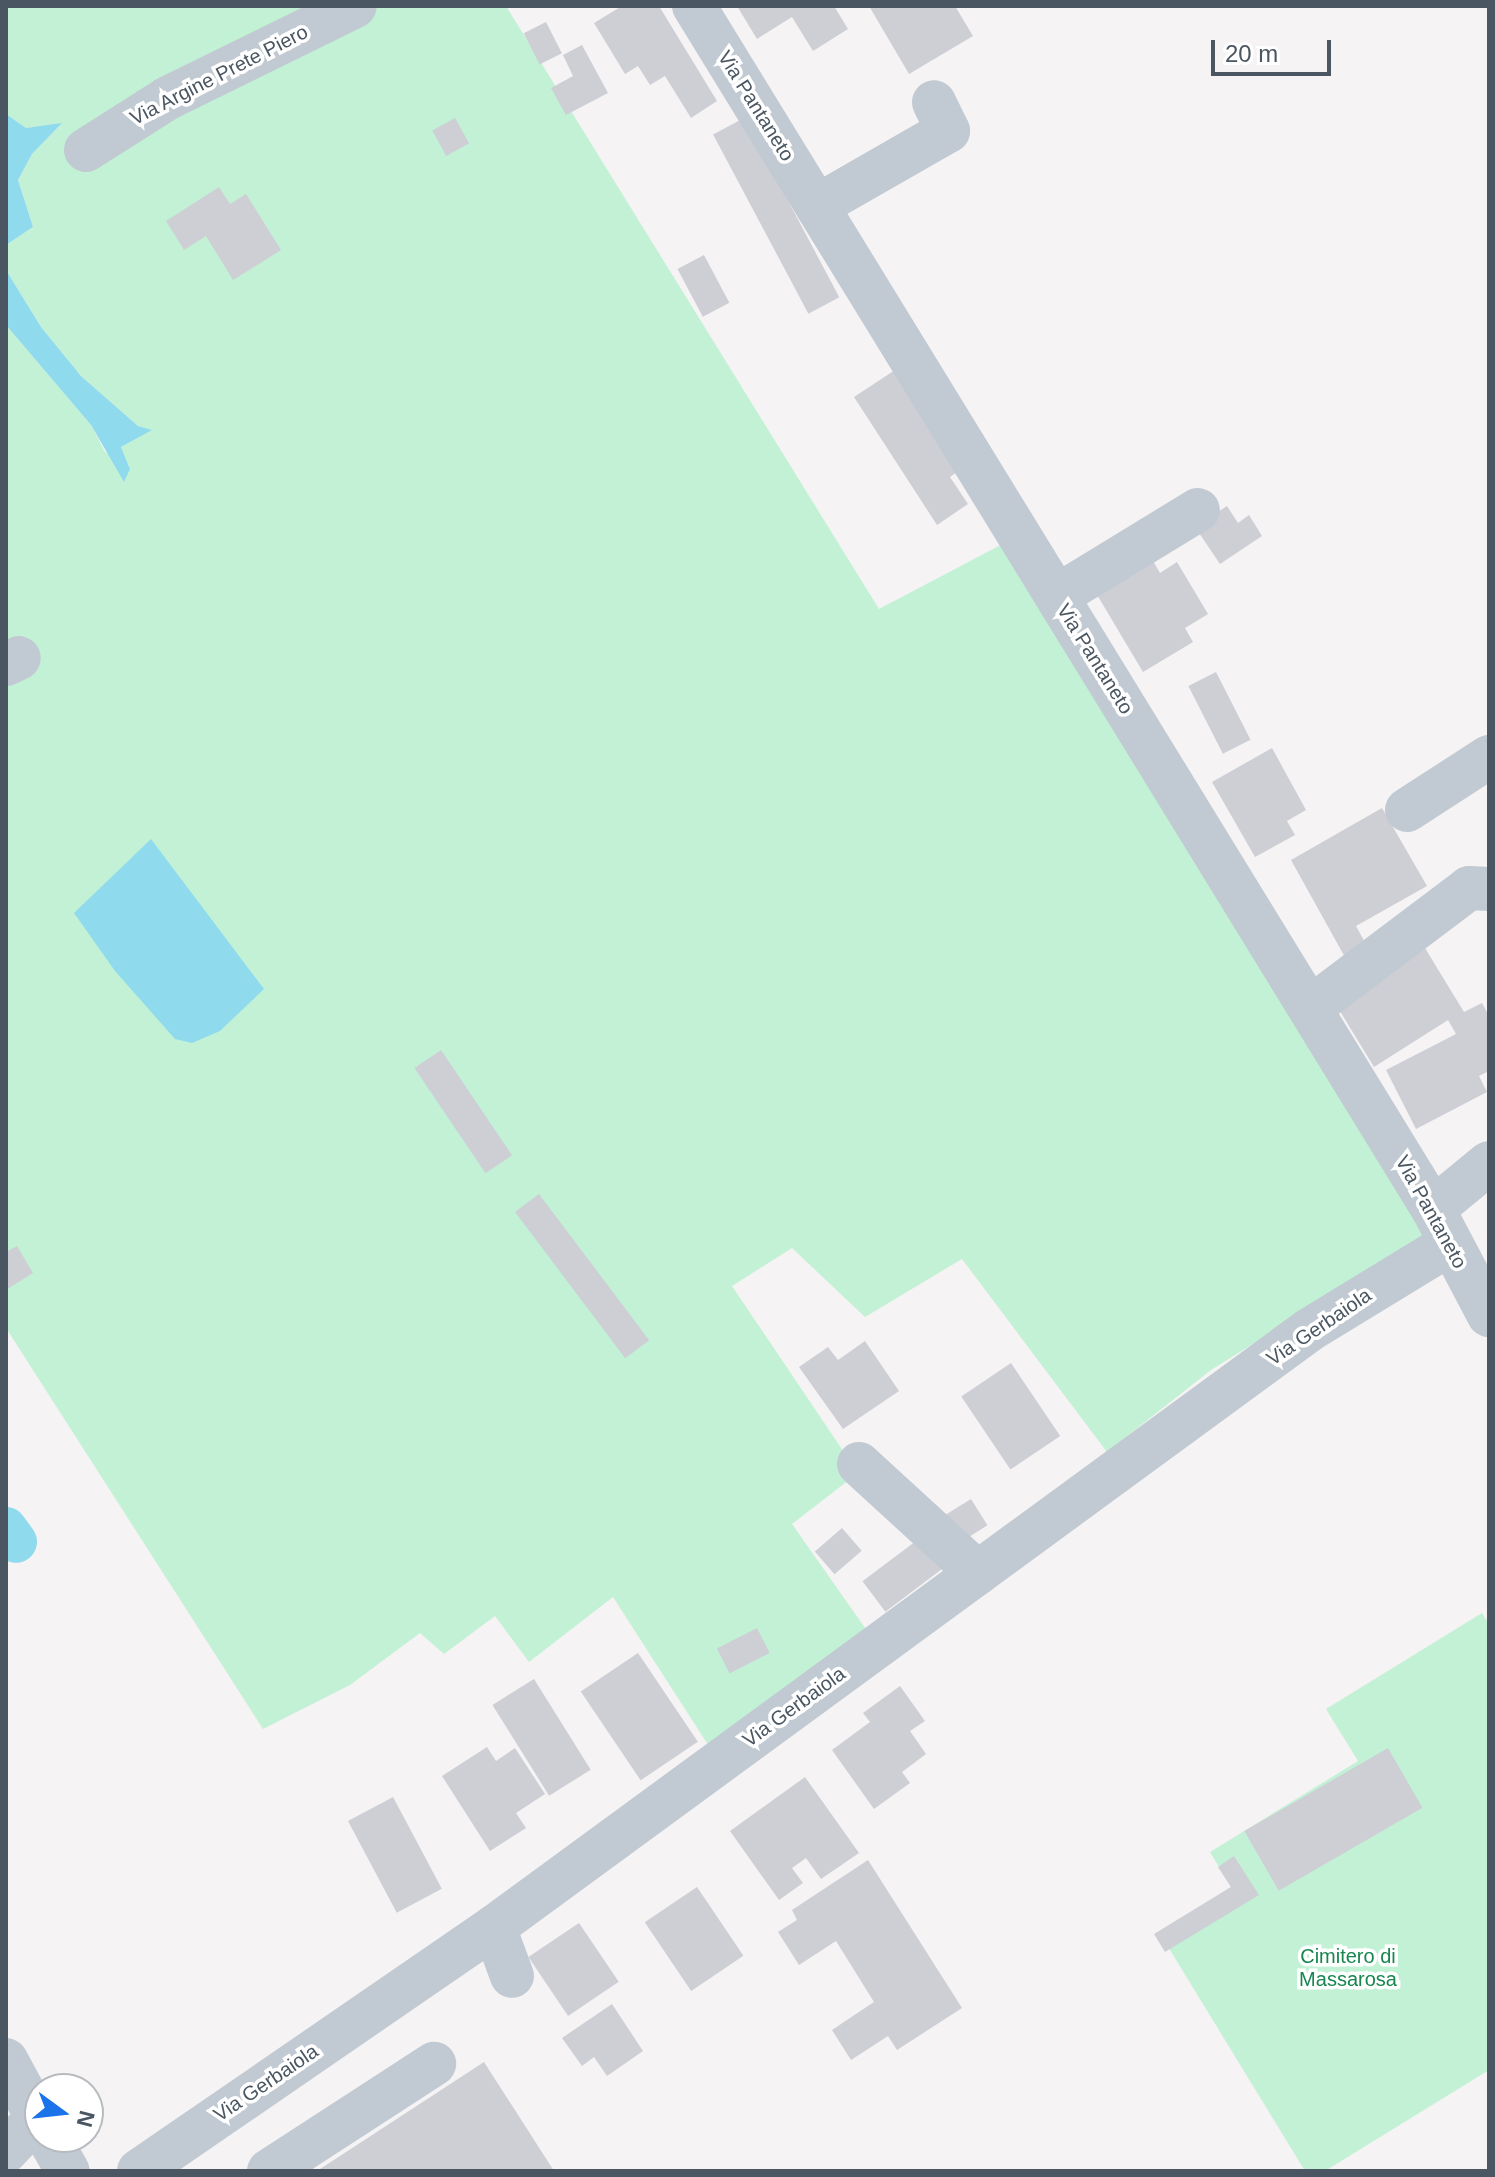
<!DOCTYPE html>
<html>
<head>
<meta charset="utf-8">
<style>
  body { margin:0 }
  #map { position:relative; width:1495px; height:2177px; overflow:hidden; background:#f5f3f3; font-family:Helvetica,sans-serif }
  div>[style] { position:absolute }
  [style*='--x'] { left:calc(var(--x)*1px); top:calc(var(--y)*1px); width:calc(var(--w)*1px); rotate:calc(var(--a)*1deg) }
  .green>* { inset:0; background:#c3f1d5 }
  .water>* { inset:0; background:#90daee }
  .canal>* { height:42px; margin:-21px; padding:0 21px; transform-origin:21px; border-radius:21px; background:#90daee }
  .building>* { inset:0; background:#cdcfd5; transform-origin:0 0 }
  .minor>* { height:44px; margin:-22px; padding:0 22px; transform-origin:22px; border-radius:22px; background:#c1cad2 }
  span { translate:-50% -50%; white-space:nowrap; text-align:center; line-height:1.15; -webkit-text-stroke:7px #fff; paint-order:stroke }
  .street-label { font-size:20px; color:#4a5661 }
  .park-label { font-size:20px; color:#17864f }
  .frame { position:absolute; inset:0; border:8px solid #4a5661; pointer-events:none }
  .north { position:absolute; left:24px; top:2073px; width:80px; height:80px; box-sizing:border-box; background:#fff; border:2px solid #b7bbc0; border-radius:50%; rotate:105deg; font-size:22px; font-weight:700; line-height:32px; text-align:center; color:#4a5661 }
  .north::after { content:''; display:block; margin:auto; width:28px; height:36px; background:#1a73e8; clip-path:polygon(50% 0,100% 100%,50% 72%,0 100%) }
  .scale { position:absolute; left:1211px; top:40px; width:120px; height:36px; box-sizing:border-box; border:4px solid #4a5661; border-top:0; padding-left:10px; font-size:24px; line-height:28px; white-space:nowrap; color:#4a5661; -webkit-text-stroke:6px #fff; paint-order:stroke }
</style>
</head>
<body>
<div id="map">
  <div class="green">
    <div style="clip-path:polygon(6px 6px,506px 6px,879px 609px,1012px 539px,1428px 1235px,1211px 1370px,1107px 1452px,962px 1259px,865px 1317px,792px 1248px,732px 1286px,858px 1473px,792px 1524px,875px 1642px,712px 1751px,613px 1597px,529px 1662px,495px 1616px,444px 1654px,420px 1633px,350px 1685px,263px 1729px,6px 1328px,6px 325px,91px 425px,105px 452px,130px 469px,121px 447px,151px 430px,138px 426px,81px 376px,41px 327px,6px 270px,6px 245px,33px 227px,18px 180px,32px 154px,60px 125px,26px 128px,6px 114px)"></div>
    <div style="clip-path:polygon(1482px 1613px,1489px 1624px,1489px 2070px,1325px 2171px,1305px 2171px,1159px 1932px,1231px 1887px,1210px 1852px,1358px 1761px,1326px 1709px)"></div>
  </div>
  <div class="water">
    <div style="clip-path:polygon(6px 114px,26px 128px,62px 123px,32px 154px,18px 180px,33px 227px,6px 245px)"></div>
    <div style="clip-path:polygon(6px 270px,41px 327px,81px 376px,138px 426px,152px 430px,121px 447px,130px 469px,124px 482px,91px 425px,6px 325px)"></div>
    <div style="clip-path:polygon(151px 839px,264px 989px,220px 1031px,192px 1043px,175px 1039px,115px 971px,74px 913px)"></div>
  </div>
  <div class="canal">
    <div style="--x:6;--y:1528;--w:17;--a:54"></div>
  </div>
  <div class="building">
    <div style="clip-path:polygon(622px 6px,659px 6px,717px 101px,691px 118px,665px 76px,650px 85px,638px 66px,625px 74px,594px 23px)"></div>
    <div style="clip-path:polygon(737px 6px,834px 6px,848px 29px,813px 51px,792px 17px,757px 39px)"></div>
    <div style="clip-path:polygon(869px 6px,955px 6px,973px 36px,909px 74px)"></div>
    <div style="left:546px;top:22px;width:35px;height:25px;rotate:63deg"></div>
    <div style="clip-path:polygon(582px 45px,608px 93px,566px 115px,551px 88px,573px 76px,563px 55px)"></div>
    <div style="left:455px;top:118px;width:29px;height:26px;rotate:61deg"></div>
    <div style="left:744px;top:118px;width:203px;height:35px;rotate:62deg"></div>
    <div style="clip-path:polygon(219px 187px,230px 204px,246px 194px,281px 250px,233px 280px,206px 236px,184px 250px,166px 221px)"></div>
    <div style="left:704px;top:255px;width:54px;height:30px;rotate:62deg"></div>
    <div style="clip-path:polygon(895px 370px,960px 470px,950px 477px,968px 504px,937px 525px,854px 397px)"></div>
    <div style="clip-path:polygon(1227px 506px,1238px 523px,1249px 515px,1262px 536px,1220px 564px,1195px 527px)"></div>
    <div style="clip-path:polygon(1152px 559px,1160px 573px,1177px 562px,1208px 614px,1185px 628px,1193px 642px,1143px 672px,1096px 593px)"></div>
    <div style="left:1216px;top:672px;width:76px;height:31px;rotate:63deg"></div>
    <div style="clip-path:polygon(1272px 748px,1306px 810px,1287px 821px,1295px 835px,1255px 857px,1212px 782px)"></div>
    <div style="clip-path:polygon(1382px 808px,1427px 886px,1356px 926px,1367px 946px,1346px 959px,1291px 860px)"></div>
    <div style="clip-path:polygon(1417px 935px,1464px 1012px,1482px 1003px,1489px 1016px,1489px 1071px,1479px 1076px,1487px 1092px,1416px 1129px,1386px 1070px,1456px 1034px,1448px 1020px,1374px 1067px,1335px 1003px)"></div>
    <div style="left:441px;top:1050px;width:127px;height:32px;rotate:56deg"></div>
    <div style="left:539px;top:1194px;width:183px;height:30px;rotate:53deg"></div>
    <div style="clip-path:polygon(17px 1246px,33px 1273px,6px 1290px,6px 1252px)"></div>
    <div style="clip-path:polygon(865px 1341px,899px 1391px,843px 1429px,799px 1367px,828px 1347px,838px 1360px)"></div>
    <div style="left:1011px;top:1363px;width:88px;height:60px;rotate:56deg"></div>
    <div style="left:971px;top:1499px;width:31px;height:29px;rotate:58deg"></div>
    <div style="left:842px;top:1528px;width:30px;height:36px;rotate:49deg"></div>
    <div style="left:924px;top:1535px;width:38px;height:77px;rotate:53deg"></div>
    <div style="left:757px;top:1628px;width:28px;height:45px;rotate:63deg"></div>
    <div style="left:638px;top:1653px;width:107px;height:69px;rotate:56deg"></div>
    <div style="left:534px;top:1679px;width:107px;height:49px;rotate:58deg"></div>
    <div style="clip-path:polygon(900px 1686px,925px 1721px,910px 1731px,926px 1754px,902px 1772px,910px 1783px,874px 1809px,832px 1750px,870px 1722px,863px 1713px)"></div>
    <div style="clip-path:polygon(487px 1747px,496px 1761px,515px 1748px,545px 1794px,516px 1813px,526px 1828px,490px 1851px,442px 1776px)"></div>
    <div style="left:1388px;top:1748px;width:69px;height:166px;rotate:60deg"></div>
    <div style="clip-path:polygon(805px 1777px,859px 1853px,821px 1879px,806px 1858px,792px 1868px,803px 1883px,779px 1900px,730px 1831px)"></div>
    <div style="left:393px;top:1797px;width:104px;height:51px;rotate:62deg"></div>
    <div style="clip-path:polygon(1234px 1856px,1259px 1895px,1165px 1952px,1154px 1934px,1231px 1887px,1218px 1867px)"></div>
    <div style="clip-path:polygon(868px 1860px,962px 2008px,897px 2050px,888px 2036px,851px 2060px,832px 2030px,874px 2002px,836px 1941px,799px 1965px,778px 1932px,797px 1920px,792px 1910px)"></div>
    <div style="left:697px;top:1887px;width:83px;height:63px;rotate:56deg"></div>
    <div style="left:579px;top:1923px;width:71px;height:61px;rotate:56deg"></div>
    <div style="clip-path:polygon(612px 2004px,643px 2051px,607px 2076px,594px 2057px,582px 2066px,562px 2038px)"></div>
    <div style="clip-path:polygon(484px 2062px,554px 2171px,317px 2171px)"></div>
  </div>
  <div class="minor">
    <div style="--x:694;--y:6;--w:1412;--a:58.44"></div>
    <div style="--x:1433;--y:1209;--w:120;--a:62.2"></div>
    <div style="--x:86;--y:150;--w:97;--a:-32.4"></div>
    <div style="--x:168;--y:98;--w:208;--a:-26.2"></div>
    <div style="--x:817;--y:206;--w:151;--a:-29.8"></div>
    <div style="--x:948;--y:131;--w:32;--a:-116"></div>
    <div style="--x:1057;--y:596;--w:165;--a:-31.4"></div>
    <div style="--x:6;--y:664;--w:14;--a:-25"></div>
    <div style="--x:1407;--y:810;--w:98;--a:-32.9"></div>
    <div style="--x:1310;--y:1008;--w:199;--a:-37"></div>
    <div style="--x:1469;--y:888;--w:20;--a:3"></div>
    <div style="--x:1433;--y:1209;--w:72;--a:-39.4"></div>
    <div style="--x:859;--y:1464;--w:161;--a:42.5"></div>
    <div style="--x:494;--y:1927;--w:52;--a:69.8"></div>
    <div style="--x:6;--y:2060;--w:72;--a:61.6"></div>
    <div style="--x:48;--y:2137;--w:39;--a:60"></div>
    <div style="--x:6;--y:2151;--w:45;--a:-46.8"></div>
    <div style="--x:139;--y:2171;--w:431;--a:-34.5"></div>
    <div style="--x:494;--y:1927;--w:1010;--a:-36.22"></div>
    <div style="--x:1309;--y:1330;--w:165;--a:-31.4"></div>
    <div style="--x:269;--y:2171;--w:197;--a:-33"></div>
  </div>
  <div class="street-label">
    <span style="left:219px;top:75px;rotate:-27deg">Via Argine Prete Piero</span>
    <span style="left:756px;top:106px;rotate:58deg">Via Pantaneto</span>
    <span style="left:1095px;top:659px;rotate:58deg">Via Pantaneto</span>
    <span style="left:1431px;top:1212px;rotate:61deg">Via Pantaneto</span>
    <span style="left:1319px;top:1327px;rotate:-34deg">Via Gerbaiola</span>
    <span style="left:794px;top:1707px;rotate:-36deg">Via Gerbaiola</span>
    <span style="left:266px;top:2083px;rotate:-34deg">Via Gerbaiola</span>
  </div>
  <div class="park-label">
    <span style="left:1348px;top:1968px">Cimitero di<br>Massarosa</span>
  </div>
  <div class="frame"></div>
  <div class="north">N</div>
  <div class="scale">20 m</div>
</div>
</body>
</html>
